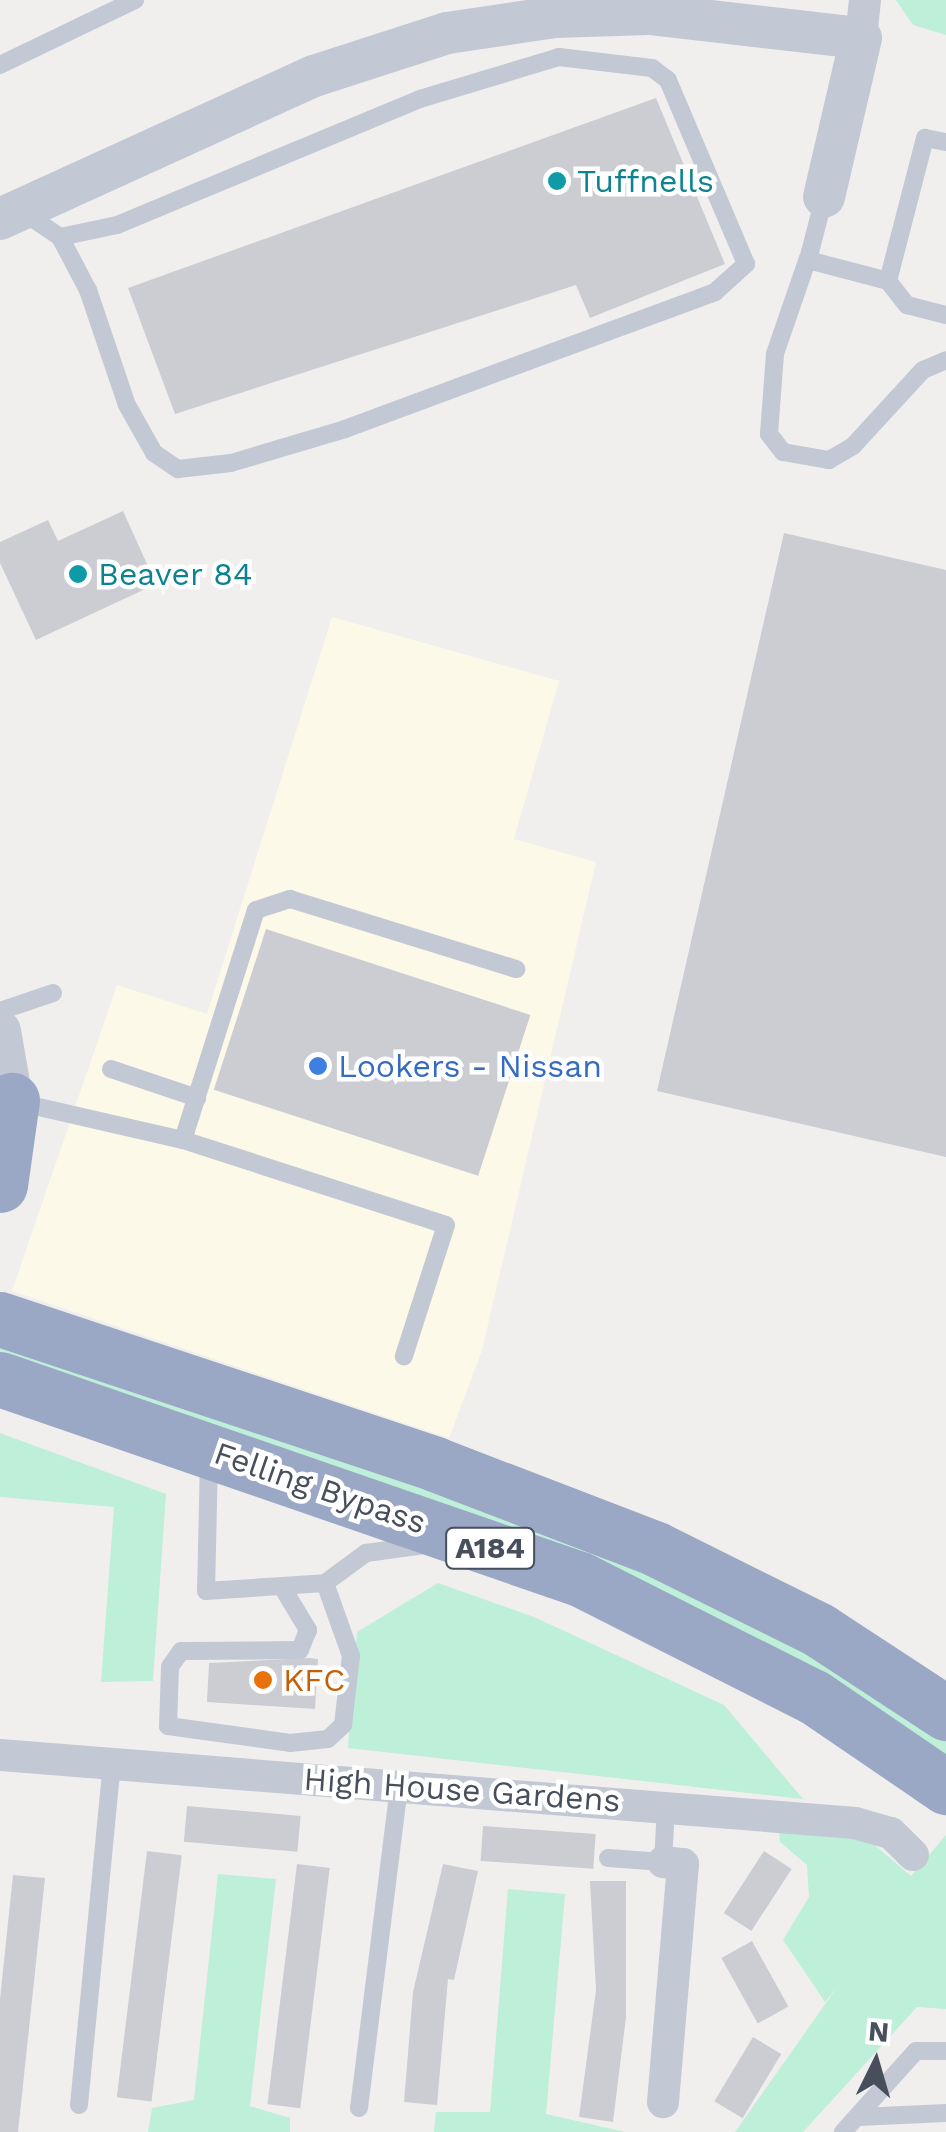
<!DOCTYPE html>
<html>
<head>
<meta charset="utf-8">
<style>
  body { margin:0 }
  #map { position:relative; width:946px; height:2132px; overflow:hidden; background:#f1efee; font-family:"Work Sans",sans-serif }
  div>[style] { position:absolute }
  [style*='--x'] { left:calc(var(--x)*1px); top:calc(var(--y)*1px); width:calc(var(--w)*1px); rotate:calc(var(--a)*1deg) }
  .commercial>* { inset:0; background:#fcf9e8 }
  .green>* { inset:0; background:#bdefd9 }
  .building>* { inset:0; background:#cbcdd3; transform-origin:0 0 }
  .service>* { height:18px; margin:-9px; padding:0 9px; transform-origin:9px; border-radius:9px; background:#c2c8d4 }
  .minor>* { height:32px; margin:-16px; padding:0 16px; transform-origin:16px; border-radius:16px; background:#c2c8d4 }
  .tertiary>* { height:42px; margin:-21px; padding:0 21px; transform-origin:21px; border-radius:21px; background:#c2c8d4 }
  .trunk>* { height:55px; margin:-27.5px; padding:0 27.5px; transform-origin:27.5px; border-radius:27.5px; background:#9aa8c6 }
  .dots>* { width:28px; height:28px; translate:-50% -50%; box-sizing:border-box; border:5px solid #fff; border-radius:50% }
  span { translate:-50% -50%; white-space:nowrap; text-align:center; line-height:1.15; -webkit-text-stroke:9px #fff; paint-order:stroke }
  .shield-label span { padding:2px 8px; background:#fff; border:2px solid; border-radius:8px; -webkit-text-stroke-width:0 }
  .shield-label { font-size:30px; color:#474e5c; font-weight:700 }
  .culture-label { font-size:32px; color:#0d838f }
  .left { translate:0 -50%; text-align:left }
  .shop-label { font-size:32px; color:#366cbe }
  .street-label { font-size:32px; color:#474e5c }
  .food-label { font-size:32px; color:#c56008 }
  .north { position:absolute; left:826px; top:2012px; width:100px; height:100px; -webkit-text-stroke:8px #fff; paint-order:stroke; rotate:5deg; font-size:28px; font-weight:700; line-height:40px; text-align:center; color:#474e5c }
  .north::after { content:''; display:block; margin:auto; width:35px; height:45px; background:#474e5c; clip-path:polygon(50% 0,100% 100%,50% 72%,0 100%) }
</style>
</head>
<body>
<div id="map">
  <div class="commercial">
    <div style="clip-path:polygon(332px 617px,559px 681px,514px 839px,596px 862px,482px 1350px,449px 1438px,12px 1291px,117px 985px,207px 1014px)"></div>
  </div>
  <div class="green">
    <div style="clip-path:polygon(896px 0,946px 0,946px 35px,913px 25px)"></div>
    <div style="clip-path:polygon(0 1339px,487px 1504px,796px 1640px,946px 1734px,946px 1762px,0 1361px)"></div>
    <div style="clip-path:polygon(0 1433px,166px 1494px,153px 1681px,101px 1682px,114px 1507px,0 1497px)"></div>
    <div style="clip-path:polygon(438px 1583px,534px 1617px,724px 1705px,803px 1799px,348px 1748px,357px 1632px)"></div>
    <div style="clip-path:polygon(779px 1829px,870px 1841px,911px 1876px,946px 1835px,946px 2009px,917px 2007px,803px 2132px,735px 2132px,838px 1986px,825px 2002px,783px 1940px,809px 1897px,807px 1865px,780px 1842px)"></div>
    <div style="clip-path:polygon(218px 1874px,276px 1879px,250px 2106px,290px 2118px,290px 2132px,148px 2132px,152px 2108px,194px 2100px)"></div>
    <div style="clip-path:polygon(508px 1889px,565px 1894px,546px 2114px,625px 2132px,434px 2132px,436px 2112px,490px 2112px)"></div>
  </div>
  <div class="building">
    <div style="clip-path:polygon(656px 98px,725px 264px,590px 318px,576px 285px,175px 414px,128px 288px)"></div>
    <div style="clip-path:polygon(123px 511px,156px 584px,36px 640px,0 563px,0 542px,48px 520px,58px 541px)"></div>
    <div style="clip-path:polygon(784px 533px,946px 570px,946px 1157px,657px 1091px)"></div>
    <div style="left:266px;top:929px;width:278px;height:169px;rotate:18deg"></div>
    <div style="clip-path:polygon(309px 1658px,318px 1659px,315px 1709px,207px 1702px,209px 1663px)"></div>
    <div style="left:187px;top:1806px;width:114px;height:36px;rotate:5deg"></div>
    <div style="left:483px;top:1826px;width:113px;height:35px;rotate:4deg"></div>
    <div style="left:147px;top:1851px;width:35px;height:248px;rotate:7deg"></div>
    <div style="left:764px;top:1851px;width:33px;height:74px;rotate:33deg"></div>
    <div style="left:297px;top:1864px;width:33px;height:242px;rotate:7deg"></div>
    <div style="clip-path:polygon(443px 1864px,478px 1871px,454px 1980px,448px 1979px,437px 2105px,404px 2102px,413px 1992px)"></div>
    <div style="clip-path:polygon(13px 1875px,45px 1878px,18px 2132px,0 2132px,0 1999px)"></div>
    <div style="clip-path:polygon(590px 1881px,626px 1881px,626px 2017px,613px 2122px,579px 2117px,596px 1990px)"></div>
    <div style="left:752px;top:1941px;width:75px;height:35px;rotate:61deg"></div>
    <div style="left:753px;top:2037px;width:33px;height:75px;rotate:31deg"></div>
  </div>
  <div class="service">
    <div style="--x:0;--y:65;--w:150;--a:-25.7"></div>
    <div style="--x:824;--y:198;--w:64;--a:104.5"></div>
    <div style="--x:808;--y:260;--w:83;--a:14.7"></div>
    <div style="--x:888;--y:281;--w:148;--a:-75.5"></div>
    <div style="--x:925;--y:138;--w:21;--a:11"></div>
    <div style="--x:20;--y:210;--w:48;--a:34"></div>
    <div style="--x:60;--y:237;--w:60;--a:62.2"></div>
    <div style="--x:88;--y:290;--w:121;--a:71.3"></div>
    <div style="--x:127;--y:405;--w:55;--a:60.6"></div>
    <div style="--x:154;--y:453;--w:29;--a:34"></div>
    <div style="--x:178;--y:469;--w:53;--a:-6.5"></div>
    <div style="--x:231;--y:463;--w:119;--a:-16.6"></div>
    <div style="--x:345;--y:429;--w:395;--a:-20.3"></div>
    <div style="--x:715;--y:292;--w:42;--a:-42.1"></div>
    <div style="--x:746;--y:264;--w:200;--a:-113"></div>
    <div style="--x:668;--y:80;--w:20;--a:-143"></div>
    <div style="--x:652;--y:68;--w:94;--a:-173.3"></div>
    <div style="--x:559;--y:57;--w:145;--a:163.2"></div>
    <div style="--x:420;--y:99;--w:328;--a:157.4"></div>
    <div style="--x:117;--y:225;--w:58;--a:168.1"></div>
    <div style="--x:808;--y:258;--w:102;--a:109"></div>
    <div style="--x:775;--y:354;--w:80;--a:94.3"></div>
    <div style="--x:769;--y:434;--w:23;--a:52"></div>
    <div style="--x:783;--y:452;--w:47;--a:9.9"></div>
    <div style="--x:829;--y:460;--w:28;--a:-30"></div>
    <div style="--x:853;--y:446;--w:103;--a:-47.4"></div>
    <div style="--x:923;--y:370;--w:25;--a:-23"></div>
    <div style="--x:888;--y:281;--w:31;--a:52"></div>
    <div style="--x:907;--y:305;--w:40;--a:14.4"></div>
    <div style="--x:0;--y:1011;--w:56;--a:-18.8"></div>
    <div style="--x:111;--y:1069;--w:91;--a:18.6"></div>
    <div style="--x:17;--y:1102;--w:170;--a:12.9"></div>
    <div style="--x:183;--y:1140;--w:276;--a:17.9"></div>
    <div style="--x:446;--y:1225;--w:138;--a:107.8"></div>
    <div style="--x:183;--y:1140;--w:241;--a:-72.4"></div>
    <div style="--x:256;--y:910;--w:36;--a:-18"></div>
    <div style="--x:290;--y:899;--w:237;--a:17.2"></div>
    <div style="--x:209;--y:1460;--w:131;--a:91.3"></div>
    <div style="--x:206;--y:1591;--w:119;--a:-3.8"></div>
    <div style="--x:325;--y:1583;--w:51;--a:-36.2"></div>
    <div style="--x:366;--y:1553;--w:61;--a:-7.6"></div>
    <div style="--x:284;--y:1590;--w:47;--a:59"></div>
    <div style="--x:308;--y:1630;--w:22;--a:112"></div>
    <div style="--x:300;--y:1650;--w:119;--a:179.5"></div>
    <div style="--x:181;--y:1651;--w:19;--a:125"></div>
    <div style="--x:170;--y:1667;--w:59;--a:91.9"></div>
    <div style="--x:168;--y:1726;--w:123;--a:7.9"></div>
    <div style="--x:290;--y:1743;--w:38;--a:-6"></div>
    <div style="--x:328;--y:1739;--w:21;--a:-43"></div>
    <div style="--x:343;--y:1725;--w:69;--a:-83.4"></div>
    <div style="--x:351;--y:1656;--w:77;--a:-109.6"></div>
    <div style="--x:608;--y:1858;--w:55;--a:4.2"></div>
    <div style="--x:663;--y:1862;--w:56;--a:-86.9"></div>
    <div style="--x:79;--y:2105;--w:346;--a:-84.5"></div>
    <div style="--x:359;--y:2108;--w:323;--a:-82.9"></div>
    <div style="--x:859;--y:2117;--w:87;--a:-2.6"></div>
    <div style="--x:843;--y:2132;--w:109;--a:-48"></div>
    <div style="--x:916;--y:2051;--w:30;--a:0"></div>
  </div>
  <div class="minor">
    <div style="--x:861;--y:38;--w:38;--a:-84"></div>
    <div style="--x:0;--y:1755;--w:858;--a:4.55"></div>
    <div style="--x:855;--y:1823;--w:37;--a:16"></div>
    <div style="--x:891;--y:1833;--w:31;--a:45"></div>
    <div style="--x:663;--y:1862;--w:20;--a:6"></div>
    <div style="--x:683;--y:1864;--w:239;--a:94.8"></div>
  </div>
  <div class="tertiary">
    <div style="--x:0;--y:219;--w:345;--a:-24.5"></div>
    <div style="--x:314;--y:76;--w:140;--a:-17.9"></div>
    <div style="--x:447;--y:33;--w:109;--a:-8.4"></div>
    <div style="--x:555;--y:17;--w:94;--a:-1.8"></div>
    <div style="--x:649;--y:14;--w:213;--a:6.5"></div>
    <div style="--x:861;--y:38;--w:163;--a:103.1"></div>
    <div style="--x:0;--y:1031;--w:70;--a:80.1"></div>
  </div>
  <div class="trunk">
    <div style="--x:0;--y:1185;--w:86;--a:-82"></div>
    <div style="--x:0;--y:1319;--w:459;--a:18.4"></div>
    <div style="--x:435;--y:1464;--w:237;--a:21"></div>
    <div style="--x:656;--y:1549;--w:182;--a:26.4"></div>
    <div style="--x:819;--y:1630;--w:152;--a:33.2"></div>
    <div style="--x:0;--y:1379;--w:614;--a:19.03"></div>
    <div style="--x:580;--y:1579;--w:262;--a:26.8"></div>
    <div style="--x:814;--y:1697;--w:160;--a:34.3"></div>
  </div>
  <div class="dots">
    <div style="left:557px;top:181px;background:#0f9aa8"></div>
    <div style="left:78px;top:574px;background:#0f9aa8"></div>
    <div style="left:318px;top:1066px;background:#3f7fe0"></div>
    <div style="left:263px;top:1680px;background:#e8710a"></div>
  </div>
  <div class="shield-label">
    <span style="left:490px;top:1548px">A184</span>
  </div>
  <div class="culture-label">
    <span class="left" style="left:577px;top:181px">Tuffnells</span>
    <span class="left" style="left:98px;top:574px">Beaver 84</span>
  </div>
  <div class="shop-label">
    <span class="left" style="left:338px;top:1066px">Lookers - Nissan</span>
  </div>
  <div class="street-label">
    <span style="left:320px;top:1488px;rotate:19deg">Felling Bypass</span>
    <span style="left:462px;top:1790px;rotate:4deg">High House Gardens</span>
  </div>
  <div class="food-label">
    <span class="left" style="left:283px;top:1680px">KFC</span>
  </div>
  <div class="north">N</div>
</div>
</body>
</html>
